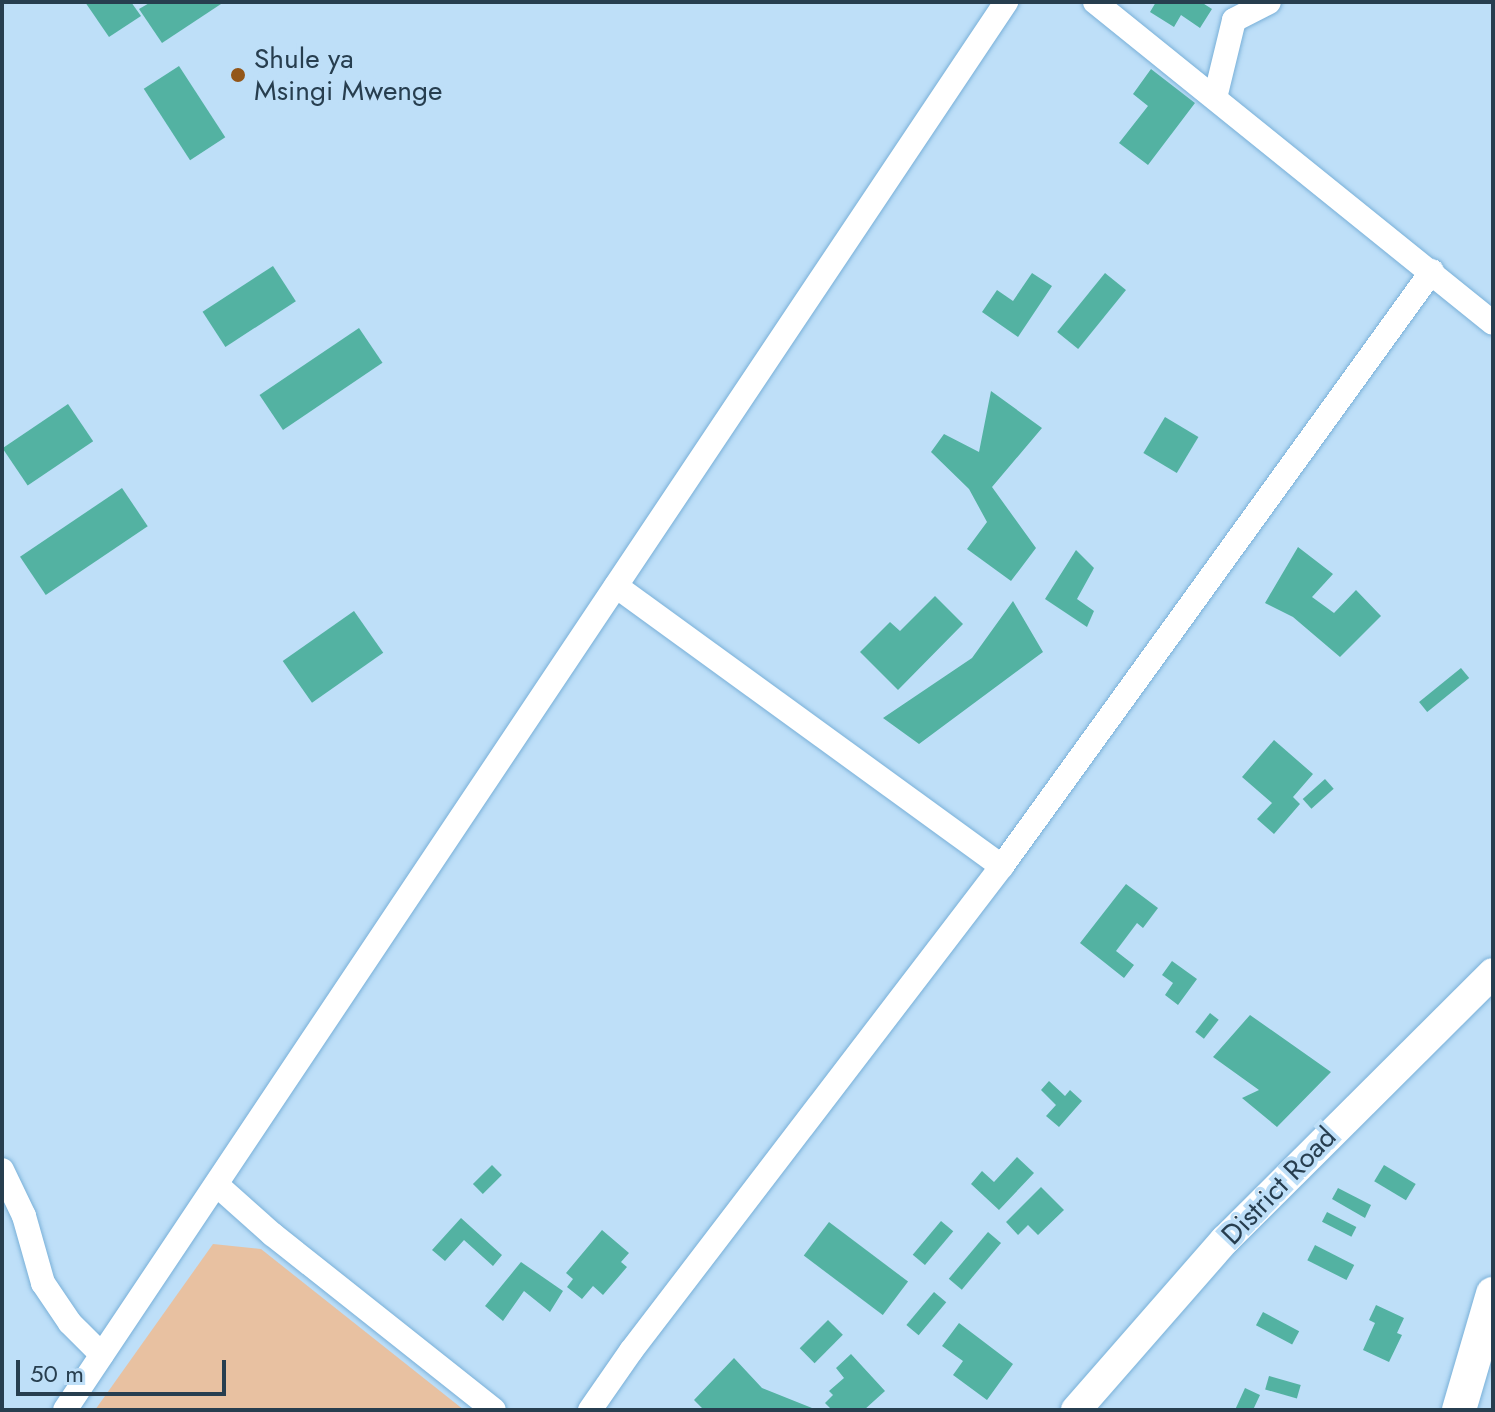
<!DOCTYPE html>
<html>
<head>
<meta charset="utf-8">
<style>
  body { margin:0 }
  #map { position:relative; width:1495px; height:1412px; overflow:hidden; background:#bedff8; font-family:Jost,sans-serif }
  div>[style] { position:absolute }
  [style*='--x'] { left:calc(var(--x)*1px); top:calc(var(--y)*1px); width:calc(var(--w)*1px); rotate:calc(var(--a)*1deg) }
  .green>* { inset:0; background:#e8c1a1 }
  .building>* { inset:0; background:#53b2a2; transform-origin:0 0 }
  .roads { filter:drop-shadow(0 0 2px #79b0d8) drop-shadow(0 0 2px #79b0d8) }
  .minor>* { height:24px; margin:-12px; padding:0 12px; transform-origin:12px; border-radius:12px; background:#fff }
  .tertiary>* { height:30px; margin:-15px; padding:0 15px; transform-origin:15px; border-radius:15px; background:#fff }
  .secondary>* { height:34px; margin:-17px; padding:0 17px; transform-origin:17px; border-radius:17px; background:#fff }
  .dots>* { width:22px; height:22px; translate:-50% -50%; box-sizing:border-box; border:4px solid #bedff8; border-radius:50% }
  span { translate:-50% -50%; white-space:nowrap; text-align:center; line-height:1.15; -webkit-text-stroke:8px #bedff8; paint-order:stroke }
  .poi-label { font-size:28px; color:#273e4f }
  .left { translate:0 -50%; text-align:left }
  .street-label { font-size:28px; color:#273e4f }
  .frame { position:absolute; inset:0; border:4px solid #273e4f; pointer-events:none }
  .scale { position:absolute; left:16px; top:1360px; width:210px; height:36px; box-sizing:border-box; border:4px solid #273e4f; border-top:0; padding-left:10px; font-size:24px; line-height:28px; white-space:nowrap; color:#273e4f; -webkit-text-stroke:6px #bedff8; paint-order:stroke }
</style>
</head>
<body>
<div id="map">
  <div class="green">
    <div style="clip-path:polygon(213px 1244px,261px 1249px,464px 1410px,95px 1410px)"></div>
  </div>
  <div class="building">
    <div style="clip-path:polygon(85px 2px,131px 2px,141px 16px,109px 37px)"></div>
    <div style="clip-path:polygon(151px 2px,224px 2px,162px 43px,139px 9px)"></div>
    <div style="clip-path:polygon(1156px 2px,1201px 2px,1212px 9px,1200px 28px,1181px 15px,1174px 27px,1150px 12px)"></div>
    <div style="left:179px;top:66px;width:85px;height:42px;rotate:57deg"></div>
    <div style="clip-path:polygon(1151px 69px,1195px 103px,1148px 165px,1119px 143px,1148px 106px,1133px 94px)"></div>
    <div style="left:273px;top:266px;width:42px;height:84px;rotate:57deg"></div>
    <div style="clip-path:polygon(1032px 273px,1052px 286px,1018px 337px,982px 312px,997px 290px,1013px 301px)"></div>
    <div style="left:1105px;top:273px;width:27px;height:76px;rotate:39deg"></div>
    <div style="left:359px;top:328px;width:42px;height:120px;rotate:56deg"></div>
    <div style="clip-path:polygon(991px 391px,1042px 428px,992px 487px,1036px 548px,1011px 581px,967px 549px,987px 522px,969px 489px,931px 452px,944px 434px,979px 452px)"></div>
    <div style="left:68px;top:404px;width:45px;height:79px;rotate:56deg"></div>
    <div style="left:1165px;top:417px;width:39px;height:42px;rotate:31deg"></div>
    <div style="left:122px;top:488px;width:46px;height:123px;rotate:56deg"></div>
    <div style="clip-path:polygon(1298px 547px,1333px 574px,1312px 597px,1334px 613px,1356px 590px,1381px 616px,1340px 657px,1293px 617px,1265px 603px)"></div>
    <div style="clip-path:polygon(1076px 550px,1094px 568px,1077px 599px,1094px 611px,1087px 627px,1045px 599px)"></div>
    <div style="clip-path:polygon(935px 596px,963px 624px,898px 690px,860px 652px,890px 622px,900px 631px)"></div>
    <div style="clip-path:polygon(1013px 601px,1043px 652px,919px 744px,883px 718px,972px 658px)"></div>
    <div style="left:354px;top:611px;width:51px;height:87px;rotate:55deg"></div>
    <div style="left:1461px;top:668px;width:13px;height:54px;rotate:51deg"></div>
    <div style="clip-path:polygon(1274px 740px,1313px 774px,1293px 797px,1300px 804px,1274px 834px,1257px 819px,1272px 803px,1242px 777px)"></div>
    <div style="left:1325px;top:779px;width:13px;height:30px;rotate:48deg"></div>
    <div style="clip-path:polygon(1126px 884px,1158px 908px,1143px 928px,1137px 923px,1116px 951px,1134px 965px,1124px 978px,1080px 943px)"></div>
    <div style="clip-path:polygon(1172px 961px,1197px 979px,1178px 1005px,1165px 995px,1173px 983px,1162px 975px)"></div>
    <div style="left:1210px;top:1013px;width:11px;height:24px;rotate:38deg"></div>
    <div style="clip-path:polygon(1250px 1015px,1331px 1072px,1277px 1127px,1242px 1098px,1259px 1090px,1213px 1057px)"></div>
    <div style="clip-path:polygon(1049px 1081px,1065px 1096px,1070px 1090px,1082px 1101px,1059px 1127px,1046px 1116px,1056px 1105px,1041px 1090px)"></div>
    <div style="clip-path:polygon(1017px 1157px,1034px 1173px,999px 1210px,971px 1184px,982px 1171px,994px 1182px)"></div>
    <div style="left:492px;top:1165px;width:14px;height:27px;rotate:45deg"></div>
    <div style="left:1384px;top:1165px;width:37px;height:19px;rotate:31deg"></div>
    <div style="clip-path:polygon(1041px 1187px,1064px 1210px,1038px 1235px,1028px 1225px,1018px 1235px,1006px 1222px)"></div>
    <div style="clip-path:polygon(1338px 1188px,1371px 1205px,1365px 1218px,1332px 1199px)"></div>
    <div style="left:1327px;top:1212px;width:33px;height:11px;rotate:27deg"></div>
    <div style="clip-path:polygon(461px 1218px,502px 1255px,493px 1266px,464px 1240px,445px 1261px,432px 1250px)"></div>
    <div style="left:941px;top:1221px;width:16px;height:44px;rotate:40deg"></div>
    <div style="left:829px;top:1222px;width:99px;height:42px;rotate:37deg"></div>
    <div style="clip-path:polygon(602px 1230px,629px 1253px,621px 1262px,627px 1267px,603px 1295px,593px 1286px,582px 1299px,567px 1287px,573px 1279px,566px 1273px)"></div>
    <div style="left:988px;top:1232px;width:17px;height:61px;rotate:40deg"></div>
    <div style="left:1315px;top:1245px;width:44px;height:17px;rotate:27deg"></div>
    <div style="clip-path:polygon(521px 1262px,563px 1291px,550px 1312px,524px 1291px,503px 1321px,485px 1306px)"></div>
    <div style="left:934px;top:1292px;width:16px;height:43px;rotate:40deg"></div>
    <div style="clip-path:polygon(1376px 1305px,1404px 1318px,1397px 1333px,1402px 1335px,1389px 1362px,1363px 1350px,1375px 1323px,1369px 1320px)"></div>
    <div style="left:1263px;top:1312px;width:41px;height:15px;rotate:28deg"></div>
    <div style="left:828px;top:1320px;width:21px;height:40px;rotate:45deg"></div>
    <div style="clip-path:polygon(959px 1323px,1013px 1364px,987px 1400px,953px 1375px,963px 1361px,942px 1346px)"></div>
    <div style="clip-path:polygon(851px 1354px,885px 1391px,864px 1410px,832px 1410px,825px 1403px,833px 1395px,829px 1391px,844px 1378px,836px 1368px)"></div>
    <div style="clip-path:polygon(734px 1358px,762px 1388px,817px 1410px,704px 1410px,694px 1400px)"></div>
    <div style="left:1269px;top:1376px;width:33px;height:14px;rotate:16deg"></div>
    <div style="clip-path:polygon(1245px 1388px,1260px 1395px,1253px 1410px,1235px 1410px)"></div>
  </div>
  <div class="roads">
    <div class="minor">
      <div style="--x:1095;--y:2;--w:511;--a:38.89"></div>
      <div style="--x:1215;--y:98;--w:80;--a:-76.3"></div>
      <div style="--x:1234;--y:20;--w:39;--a:-27"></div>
      <div style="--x:616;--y:586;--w:477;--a:36"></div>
      <div style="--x:2;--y:1170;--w:51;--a:64.4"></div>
      <div style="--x:24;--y:1216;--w:70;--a:74.2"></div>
      <div style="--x:43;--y:1283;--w:48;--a:56"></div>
      <div style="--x:70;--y:1323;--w:45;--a:45"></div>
      <div style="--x:217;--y:1185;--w:74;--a:41.7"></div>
      <div style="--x:272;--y:1234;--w:283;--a:38.4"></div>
      <div style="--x:65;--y:1410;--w:1694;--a:-56.24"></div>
      <div style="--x:590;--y:1410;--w:72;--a:-55.2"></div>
      <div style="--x:631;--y:1351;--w:611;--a:-52.59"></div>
      <div style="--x:1002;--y:866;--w:734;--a:-54.14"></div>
    </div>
    <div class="tertiary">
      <div style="--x:1076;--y:1410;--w:226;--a:-48.8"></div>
      <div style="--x:1225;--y:1240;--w:378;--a:-44.9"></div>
    </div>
    <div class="secondary">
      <div style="--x:1459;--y:1410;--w:121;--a:-73.7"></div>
    </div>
  </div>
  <div class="dots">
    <div style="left:238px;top:75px;background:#935618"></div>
  </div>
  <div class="poi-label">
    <span class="left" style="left:254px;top:75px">Shule ya<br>Msingi Mwenge</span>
  </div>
  <div class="street-label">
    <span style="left:1279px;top:1186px;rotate:-46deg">District Road</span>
  </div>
  <div class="frame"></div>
  <div class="scale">50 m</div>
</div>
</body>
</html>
